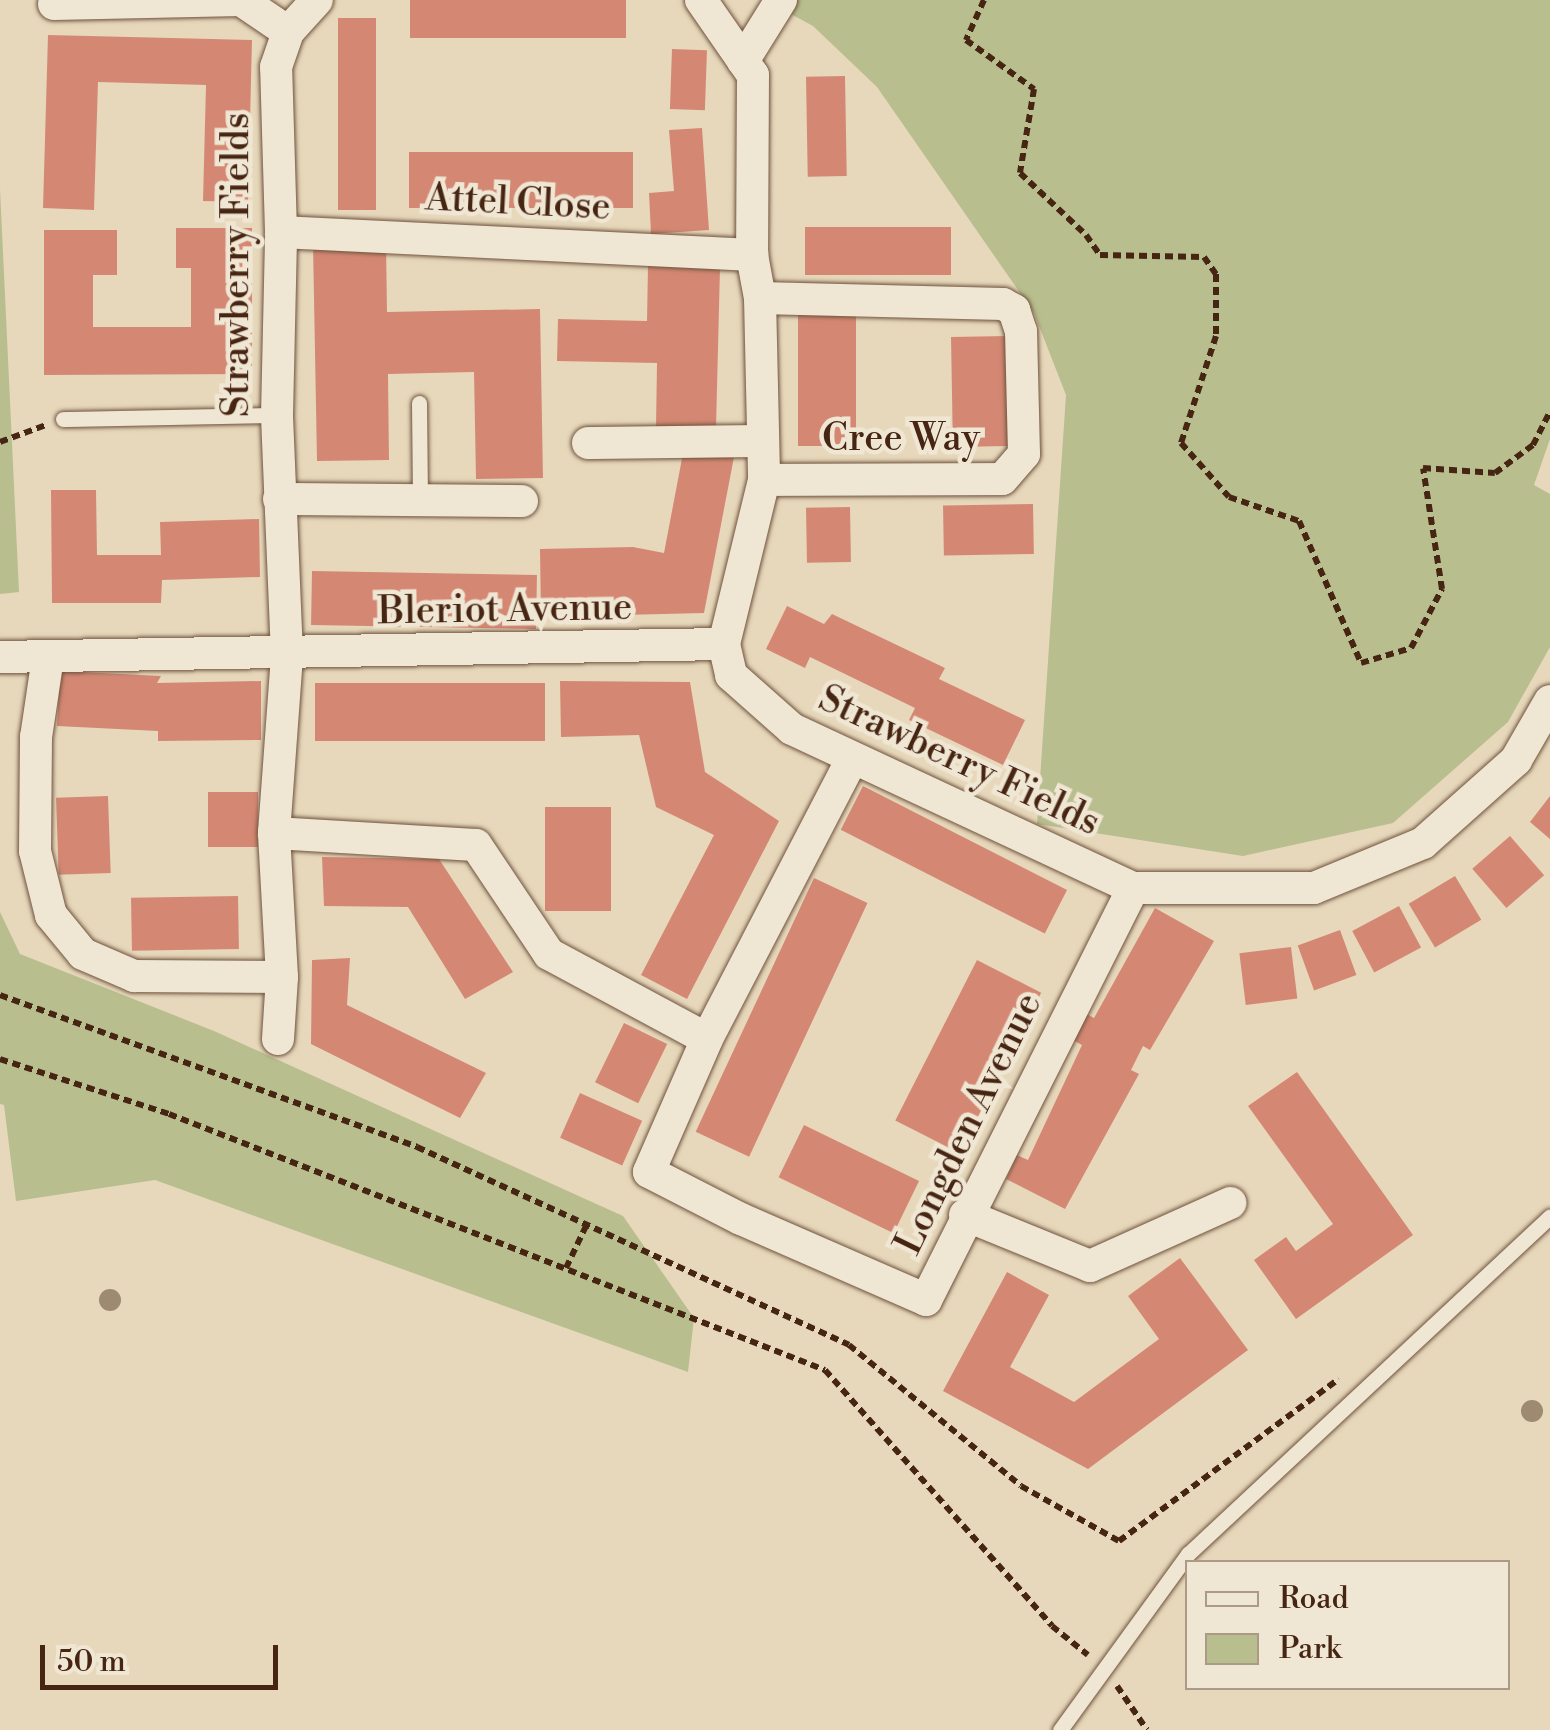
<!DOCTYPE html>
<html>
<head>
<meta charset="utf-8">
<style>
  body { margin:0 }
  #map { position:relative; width:1550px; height:1730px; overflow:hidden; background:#e7d8bb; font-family:"Libre Bodoni",serif }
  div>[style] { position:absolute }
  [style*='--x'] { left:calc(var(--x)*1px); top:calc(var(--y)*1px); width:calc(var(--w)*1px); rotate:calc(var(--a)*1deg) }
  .green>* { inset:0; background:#b8be8e }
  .building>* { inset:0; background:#d48873; transform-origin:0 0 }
  .path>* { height:6px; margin-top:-3px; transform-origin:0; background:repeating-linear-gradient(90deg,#472513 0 8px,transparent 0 13px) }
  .roads { filter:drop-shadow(0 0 2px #6f523d) drop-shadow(0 0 2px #6f523d) }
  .lane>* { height:15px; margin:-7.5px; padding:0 7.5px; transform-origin:7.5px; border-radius:7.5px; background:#efe6d3 }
  .street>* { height:32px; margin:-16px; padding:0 16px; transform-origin:16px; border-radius:16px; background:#efe6d3 }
  .trees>* { width:22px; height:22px; margin:-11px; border-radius:50%; background:#9e8a70 }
  span { translate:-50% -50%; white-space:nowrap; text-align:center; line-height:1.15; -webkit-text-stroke:9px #efe6d3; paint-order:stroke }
  .street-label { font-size:38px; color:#472513 }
  .legend { position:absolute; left:1185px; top:1560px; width:325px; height:130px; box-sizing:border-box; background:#efe6d3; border:2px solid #ac9986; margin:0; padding:12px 18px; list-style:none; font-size:30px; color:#472513 }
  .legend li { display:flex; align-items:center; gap:20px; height:50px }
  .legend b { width:50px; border:2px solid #ac9986 }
  .scale { position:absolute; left:40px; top:1645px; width:238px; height:45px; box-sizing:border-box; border:5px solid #472513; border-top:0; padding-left:12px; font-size:30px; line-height:35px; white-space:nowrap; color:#472513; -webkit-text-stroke:8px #efe6d3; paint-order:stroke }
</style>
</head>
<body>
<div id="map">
  <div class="green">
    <div style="clip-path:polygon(765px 0,1550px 0,1550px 439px,1534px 485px,1550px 494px,1550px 647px,1508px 722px,1393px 823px,1243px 856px,1037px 824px,1066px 395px,1034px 313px,877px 87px,813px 26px)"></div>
    <div style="clip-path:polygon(0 189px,19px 592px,0 594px)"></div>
    <div style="clip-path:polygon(0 912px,20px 954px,214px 1031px,623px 1216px,694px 1318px,688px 1372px,155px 1180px,16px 1201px,4px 1105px,0 1104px)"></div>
  </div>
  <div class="building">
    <div style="left:410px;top:0;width:216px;height:38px"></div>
    <div style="left:338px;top:18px;width:38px;height:192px"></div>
    <div style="clip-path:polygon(48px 35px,252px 40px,248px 202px,203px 201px,206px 85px,98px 82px,94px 210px,43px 208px)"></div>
    <div style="left:672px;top:49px;width:35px;height:60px;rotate:2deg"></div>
    <div style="left:845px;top:76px;width:100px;height:39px;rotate:89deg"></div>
    <div style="clip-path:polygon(702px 128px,709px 230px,651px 234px,649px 193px,674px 191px,669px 130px)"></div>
    <div style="left:409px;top:152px;width:224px;height:56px"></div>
    <div style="left:805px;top:227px;width:146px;height:48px"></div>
    <div style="clip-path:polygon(176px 228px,252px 228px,252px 374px,44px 375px,44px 230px,117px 230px,117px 275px,93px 275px,93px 327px,191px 327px,191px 268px,176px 268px)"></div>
    <div style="clip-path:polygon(386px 242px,387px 312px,540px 309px,543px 478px,476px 479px,474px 372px,388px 374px,389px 460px,317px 461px,313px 244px)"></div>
    <div style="clip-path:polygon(648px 266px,720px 268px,716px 428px,656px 427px,657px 363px,557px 361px,558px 319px,647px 321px)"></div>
    <div style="left:798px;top:313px;width:58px;height:133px"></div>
    <div style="left:1008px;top:336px;width:110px;height:57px;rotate:89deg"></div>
    <div style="clip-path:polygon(684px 448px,734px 457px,704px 613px,541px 617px,540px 549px,633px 547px,664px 553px)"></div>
    <div style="clip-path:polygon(51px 490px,96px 490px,97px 555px,161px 555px,160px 522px,259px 519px,260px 577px,162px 580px,161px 603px,52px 603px)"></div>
    <div style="left:1033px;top:504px;width:50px;height:90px;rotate:89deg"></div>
    <div style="left:850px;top:507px;width:55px;height:44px;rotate:89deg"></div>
    <div style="left:312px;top:571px;width:225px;height:54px;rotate:1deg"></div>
    <div style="clip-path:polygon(787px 606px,824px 624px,832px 614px,945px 668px,939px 679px,1025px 720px,1003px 765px,909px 720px,915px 708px,810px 657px,805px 668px,766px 649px)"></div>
    <div style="clip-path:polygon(60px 671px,161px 676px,157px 683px,261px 681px,261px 740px,158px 741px,158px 731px,57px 726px)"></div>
    <div style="clip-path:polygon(560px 681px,690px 682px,705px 772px,779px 821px,687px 999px,641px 975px,714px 835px,656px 807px,639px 735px,561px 737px)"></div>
    <div style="left:315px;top:683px;width:230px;height:58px"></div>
    <div style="left:863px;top:786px;width:229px;height:49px;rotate:27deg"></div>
    <div style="left:208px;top:792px;width:50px;height:55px"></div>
    <div style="left:108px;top:796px;width:77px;height:52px;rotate:88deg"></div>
    <div style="clip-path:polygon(1550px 796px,1550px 839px,1530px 822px)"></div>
    <div style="left:545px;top:807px;width:66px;height:104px"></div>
    <div style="left:1510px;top:836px;width:52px;height:50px;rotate:49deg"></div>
    <div style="clip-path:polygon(322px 857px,439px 859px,513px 972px,465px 999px,408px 907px,324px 906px)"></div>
    <div style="left:1455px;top:876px;width:51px;height:54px;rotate:59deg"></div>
    <div style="left:814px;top:878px;width:59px;height:280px;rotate:25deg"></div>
    <div style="left:238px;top:896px;width:53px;height:107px;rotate:89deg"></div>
    <div style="left:1399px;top:906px;width:47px;height:53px;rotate:62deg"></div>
    <div style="clip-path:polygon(1155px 908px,1214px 941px,1150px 1050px,1143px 1046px,1131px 1070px,1139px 1074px,1065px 1209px,1006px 1179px,1017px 1155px,1028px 1160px,1082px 1045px,1069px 1038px,1083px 1012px,1094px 1018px)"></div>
    <div style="left:1340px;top:930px;width:48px;height:45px;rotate:70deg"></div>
    <div style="left:1291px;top:947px;width:52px;height:52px;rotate:83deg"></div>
    <div style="clip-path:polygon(350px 958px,347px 1005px,486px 1073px,460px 1118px,311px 1044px,312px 960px)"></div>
    <div style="left:977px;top:960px;width:72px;height:180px;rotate:27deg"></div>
    <div style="left:624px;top:1023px;width:48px;height:66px;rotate:26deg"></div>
    <div style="clip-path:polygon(1297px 1072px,1413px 1235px,1296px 1319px,1254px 1260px,1286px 1237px,1296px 1251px,1333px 1224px,1248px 1106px)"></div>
    <div style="left:580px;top:1093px;width:68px;height:49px;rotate:24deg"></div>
    <div style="left:804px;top:1125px;width:128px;height:58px;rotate:26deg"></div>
    <div style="clip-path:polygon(1180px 1258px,1248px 1350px,1088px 1469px,943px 1391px,1007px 1272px,1049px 1295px,1010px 1367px,1074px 1402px,1159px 1339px,1128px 1296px)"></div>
  </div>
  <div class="path">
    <div style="--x:984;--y:0;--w:44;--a:114.2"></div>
    <div style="--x:966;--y:40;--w:84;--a:35.8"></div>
    <div style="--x:1034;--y:89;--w:85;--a:99.5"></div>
    <div style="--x:1020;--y:173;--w:91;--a:43.2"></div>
    <div style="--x:1086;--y:235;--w:24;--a:55"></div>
    <div style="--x:1100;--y:255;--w:104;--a:1.1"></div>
    <div style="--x:1204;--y:257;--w:21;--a:55"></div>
    <div style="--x:1216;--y:274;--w:62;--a:90"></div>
    <div style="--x:1216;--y:336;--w:113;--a:108.1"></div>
    <div style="--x:1181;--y:443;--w:72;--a:48.4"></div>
    <div style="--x:1229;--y:497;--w:74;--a:18.9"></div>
    <div style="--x:1299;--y:521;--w:155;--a:66.4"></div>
    <div style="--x:1361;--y:663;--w:52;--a:-16.7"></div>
    <div style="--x:1411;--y:648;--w:67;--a:-62.3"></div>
    <div style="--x:1442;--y:589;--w:122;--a:-98.9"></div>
    <div style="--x:1423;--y:468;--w:72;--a:4"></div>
    <div style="--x:1495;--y:473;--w:47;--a:-36.4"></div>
    <div style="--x:1533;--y:445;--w:38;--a:-63"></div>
    <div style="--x:0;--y:442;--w:49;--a:-20.3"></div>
    <div style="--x:0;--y:995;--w:444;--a:20"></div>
    <div style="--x:417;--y:1147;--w:475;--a:24.6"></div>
    <div style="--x:849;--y:1345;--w:222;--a:39.3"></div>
    <div style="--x:1021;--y:1486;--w:112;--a:29.3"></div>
    <div style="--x:1119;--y:1541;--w:273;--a:-36.4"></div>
    <div style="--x:0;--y:1059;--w:178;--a:18"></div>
    <div style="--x:169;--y:1114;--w:704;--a:21.32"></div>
    <div style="--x:825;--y:1370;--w:342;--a:48.4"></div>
    <div style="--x:1052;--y:1626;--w:46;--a:38.9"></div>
    <div style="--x:566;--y:1268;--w:47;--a:-64.5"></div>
    <div style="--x:1117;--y:1686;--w:53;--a:55.7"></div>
  </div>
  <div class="roads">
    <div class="lane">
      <div style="--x:419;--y:403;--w:97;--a:89.4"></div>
      <div style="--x:63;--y:419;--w:214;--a:-1.1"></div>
      <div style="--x:1060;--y:1730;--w:218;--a:-54"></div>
      <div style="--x:1188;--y:1554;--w:495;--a:-43"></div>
    </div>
    <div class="street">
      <div style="--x:701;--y:0;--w:91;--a:55.3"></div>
      <div style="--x:753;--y:75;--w:180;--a:90.3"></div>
      <div style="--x:752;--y:255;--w:44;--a:79.5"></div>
      <div style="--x:760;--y:298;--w:182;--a:88.7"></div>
      <div style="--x:764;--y:480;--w:169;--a:103.7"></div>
      <div style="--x:724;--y:644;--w:32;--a:77"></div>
      <div style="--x:731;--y:675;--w:81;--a:41.5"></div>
      <div style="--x:792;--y:729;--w:376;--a:25"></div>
      <div style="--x:1133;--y:888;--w:181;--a:0"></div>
      <div style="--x:1314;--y:888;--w:118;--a:-22.4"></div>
      <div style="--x:1423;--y:843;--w:125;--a:-41.7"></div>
      <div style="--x:1516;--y:760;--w:68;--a:-60"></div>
      <div style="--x:54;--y:4;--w:187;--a:-1.2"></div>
      <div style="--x:241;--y:0;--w:57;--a:34.2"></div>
      <div style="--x:743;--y:61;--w:72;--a:-58.1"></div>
      <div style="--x:281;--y:232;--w:472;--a:2.8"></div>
      <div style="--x:760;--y:298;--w:243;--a:1.4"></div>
      <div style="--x:1003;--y:304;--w:13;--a:29"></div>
      <div style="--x:1014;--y:310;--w:22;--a:72"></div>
      <div style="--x:1021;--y:331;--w:123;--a:88.6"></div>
      <div style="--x:1024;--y:454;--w:33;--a:131"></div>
      <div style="--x:1002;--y:479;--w:238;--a:179.8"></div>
      <div style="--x:588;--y:443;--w:175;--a:-0.7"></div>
      <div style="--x:279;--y:499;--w:243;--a:0.5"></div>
      <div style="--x:0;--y:657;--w:724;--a:-1.03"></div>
      <div style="--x:48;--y:657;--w:81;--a:98.5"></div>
      <div style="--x:36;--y:737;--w:114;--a:90.5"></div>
      <div style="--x:35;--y:851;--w:66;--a:76"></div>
      <div style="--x:51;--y:915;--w:50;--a:50.6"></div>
      <div style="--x:83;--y:954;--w:56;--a:23.3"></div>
      <div style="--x:134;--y:976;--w:148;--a:0.4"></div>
      <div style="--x:852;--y:759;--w:315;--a:117.4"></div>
      <div style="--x:707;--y:1039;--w:145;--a:113.6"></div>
      <div style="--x:649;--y:1172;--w:103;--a:27.1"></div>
      <div style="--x:741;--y:1219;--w:202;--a:23.6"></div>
      <div style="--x:926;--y:1300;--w:461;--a:-63.3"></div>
      <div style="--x:274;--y:833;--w:202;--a:3.4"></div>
      <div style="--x:476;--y:845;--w:131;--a:56.2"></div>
      <div style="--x:549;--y:954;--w:179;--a:28.3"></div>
      <div style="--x:278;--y:1039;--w:62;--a:-86.3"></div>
      <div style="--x:282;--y:977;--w:144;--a:-93.2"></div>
      <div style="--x:274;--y:833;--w:178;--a:-85.8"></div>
      <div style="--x:287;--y:655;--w:240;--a:-92.4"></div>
      <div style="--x:277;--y:415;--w:183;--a:-88.7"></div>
      <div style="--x:281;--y:232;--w:165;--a:-91.7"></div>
      <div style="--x:276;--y:67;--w:37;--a:-71"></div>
      <div style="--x:288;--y:32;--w:43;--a:-47.8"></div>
      <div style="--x:965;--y:1215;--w:135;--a:22.2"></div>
      <div style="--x:1090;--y:1266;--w:154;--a:-24.2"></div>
    </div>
  </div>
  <div class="trees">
    <div style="left:110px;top:1300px"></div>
    <div style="left:1532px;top:1411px"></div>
  </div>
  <div class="street-label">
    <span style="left:518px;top:203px;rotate:3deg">Attel Close</span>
    <span style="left:237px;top:265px;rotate:-90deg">Strawberry Fields</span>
    <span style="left:901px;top:439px">Cree Way</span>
    <span style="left:505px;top:610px;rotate:-1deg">Bleriot Avenue</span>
    <span style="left:959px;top:761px;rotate:25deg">Strawberry Fields</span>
    <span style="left:969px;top:1124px;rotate:-64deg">Longden Avenue</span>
  </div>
  <ul class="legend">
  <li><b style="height:12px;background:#efe6d3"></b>Road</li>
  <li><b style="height:28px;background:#b8be8e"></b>Park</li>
  </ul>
  <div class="scale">50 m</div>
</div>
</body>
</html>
